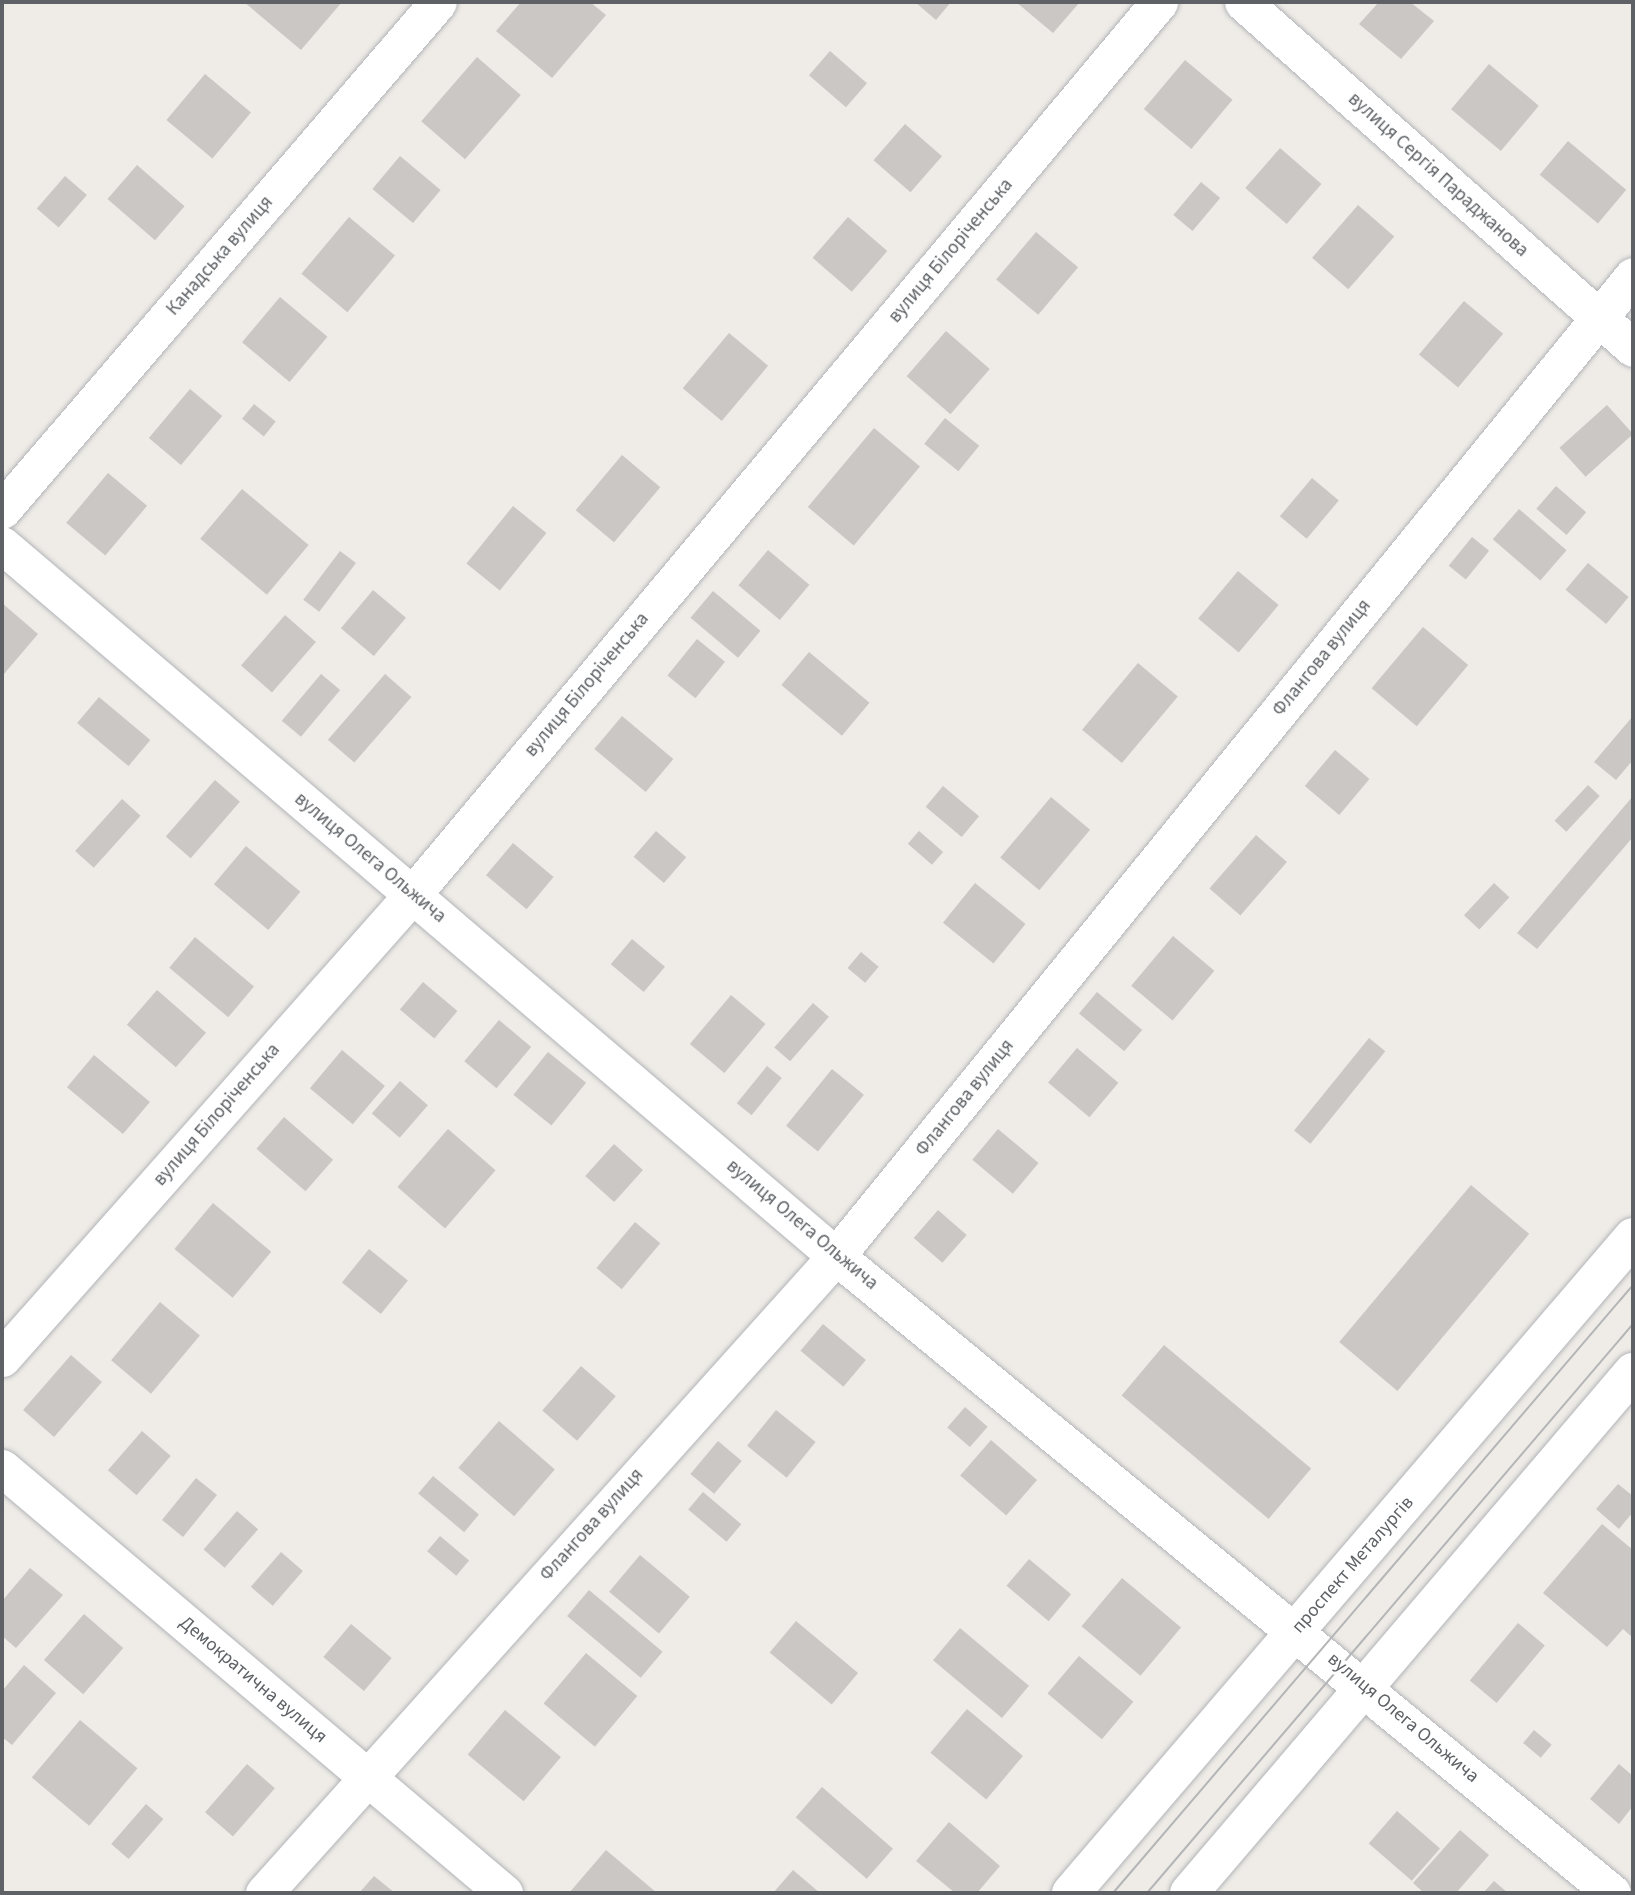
<!DOCTYPE html>
<html>
<head>
<meta charset="utf-8">
<style>
  body { margin:0 }
  #map { position:relative; width:1635px; height:1895px; overflow:hidden; background:#efece7; font-family:"Source Sans 3",sans-serif }
  div>[style] { position:absolute }
  [style*='--x'] { left:calc(var(--x)*1px); top:calc(var(--y)*1px); width:calc(var(--w)*1px); rotate:calc(var(--a)*1deg) }
  .building>* { inset:0; background:#cbc7c4; transform-origin:0 0 }
  .roads { filter:drop-shadow(0 0 2px #b2b4b8) drop-shadow(0 0 2px #b2b4b8) }
  .street>* { height:37px; margin:-18.5px; padding:0 18.5px; transform-origin:18.5px; border-radius:18.5px; background:#fff }
  .secondary>* { height:38px; margin:-19px; padding:0 19px; transform-origin:19px; border-radius:19px; background:#fff }
  .tram>* { height:2px; margin:-1px; padding:0 1px; transform-origin:1px; border-radius:1px; background:#b4b5b6 }
  span { translate:-50% -50%; white-space:nowrap; text-align:center; line-height:1.15; -webkit-text-stroke:6px #fff; paint-order:stroke }
  .street-label { font-size:19px; color:#5e6266 }
  .frame { position:absolute; inset:0; border:4px solid #5e6266; pointer-events:none }
</style>
</head>
<body>
<div id="map">
  <div class="building">
    <div style="clip-path:polygon(244px 2px,342px 2px,301px 50px)"></div>
    <div style="clip-path:polygon(521px 2px,590px 2px,606px 15px,552px 78px,496px 31px)"></div>
    <div style="clip-path:polygon(915px 2px,951px 2px,936px 20px)"></div>
    <div style="clip-path:polygon(1016px 2px,1080px 2px,1053px 33px)"></div>
    <div style="clip-path:polygon(1379px 2px,1410px 2px,1434px 21px,1401px 59px,1359px 24px)"></div>
    <div style="left:830px;top:51px;width:49px;height:32px;rotate:41deg"></div>
    <div style="left:477px;top:57px;width:58px;height:85px;rotate:41deg"></div>
    <div style="left:1185px;top:60px;width:62px;height:64px;rotate:40deg"></div>
    <div style="left:1489px;top:64px;width:65px;height:59px;rotate:40deg"></div>
    <div style="left:205px;top:74px;width:60px;height:60px;rotate:40deg"></div>
    <div style="left:905px;top:124px;width:49px;height:48px;rotate:41deg"></div>
    <div style="left:1568px;top:141px;width:76px;height:44px;rotate:40deg"></div>
    <div style="left:1280px;top:148px;width:55px;height:53px;rotate:41deg"></div>
    <div style="left:400px;top:156px;width:53px;height:43px;rotate:40deg"></div>
    <div style="left:137px;top:165px;width:63px;height:45px;rotate:41deg"></div>
    <div style="left:65px;top:176px;width:29px;height:43px;rotate:41deg"></div>
    <div style="left:1201px;top:182px;width:25px;height:43px;rotate:40deg"></div>
    <div style="left:1358px;top:205px;width:48px;height:70px;rotate:41deg"></div>
    <div style="left:349px;top:217px;width:60px;height:74px;rotate:40deg"></div>
    <div style="left:848px;top:217px;width:52px;height:54px;rotate:41deg"></div>
    <div style="left:1036px;top:232px;width:55px;height:62px;rotate:40deg"></div>
    <div style="left:280px;top:297px;width:62px;height:59px;rotate:40deg"></div>
    <div style="left:1464px;top:301px;width:51px;height:70px;rotate:40deg"></div>
    <div style="left:946px;top:331px;width:58px;height:60px;rotate:41deg"></div>
    <div style="left:729px;top:333px;width:51px;height:72px;rotate:40deg"></div>
    <div style="left:190px;top:389px;width:42px;height:64px;rotate:40deg"></div>
    <div style="left:254px;top:404px;width:28px;height:19px;rotate:39deg"></div>
    <div style="left:1607px;top:405px;width:39px;height:64px;rotate:48deg"></div>
    <div style="left:945px;top:418px;width:44px;height:33px;rotate:39deg"></div>
    <div style="left:874px;top:428px;width:60px;height:103px;rotate:40deg"></div>
    <div style="left:622px;top:455px;width:50px;height:72px;rotate:40deg"></div>
    <div style="left:108px;top:473px;width:51px;height:65px;rotate:40deg"></div>
    <div style="left:1312px;top:478px;width:35px;height:50px;rotate:40deg"></div>
    <div style="left:1556px;top:486px;width:40px;height:30px;rotate:41deg"></div>
    <div style="left:242px;top:489px;width:87px;height:65px;rotate:40deg"></div>
    <div style="left:513px;top:506px;width:43px;height:74px;rotate:39deg"></div>
    <div style="left:1519px;top:509px;width:63px;height:40px;rotate:41deg"></div>
    <div style="left:1472px;top:537px;width:22px;height:37px;rotate:39deg"></div>
    <div style="left:768px;top:550px;width:54px;height:46px;rotate:40deg"></div>
    <div style="left:340px;top:551px;width:20px;height:61px;rotate:37deg"></div>
    <div style="left:1588px;top:563px;width:53px;height:35px;rotate:40deg"></div>
    <div style="left:1238px;top:571px;width:53px;height:62px;rotate:40deg"></div>
    <div style="left:373px;top:590px;width:43px;height:50px;rotate:40deg"></div>
    <div style="left:713px;top:591px;width:62px;height:35px;rotate:40deg"></div>
    <div style="clip-path:polygon(2px 603px,38px 634px,4px 674px,2px 672px)"></div>
    <div style="left:285px;top:615px;width:41px;height:67px;rotate:41deg"></div>
    <div style="left:1423px;top:627px;width:59px;height:80px;rotate:40deg"></div>
    <div style="left:697px;top:639px;width:36px;height:47px;rotate:39deg"></div>
    <div style="left:809px;top:652px;width:79px;height:43px;rotate:40deg"></div>
    <div style="left:1138px;top:663px;width:52px;height:87px;rotate:40deg"></div>
    <div style="left:321px;top:674px;width:25px;height:61px;rotate:40deg"></div>
    <div style="left:385px;top:674px;width:35px;height:87px;rotate:41deg"></div>
    <div style="left:99px;top:697px;width:67px;height:34px;rotate:40deg"></div>
    <div style="left:622px;top:716px;width:67px;height:43px;rotate:40deg"></div>
    <div style="clip-path:polygon(1633px 716px,1633px 760px,1616px 780px,1594px 762px)"></div>
    <div style="left:1335px;top:750px;width:45px;height:47px;rotate:40deg"></div>
    <div style="left:215px;top:780px;width:33px;height:75px;rotate:41deg"></div>
    <div style="left:1588px;top:785px;width:16px;height:49px;rotate:43deg"></div>
    <div style="left:943px;top:786px;width:47px;height:27px;rotate:40deg"></div>
    <div style="clip-path:polygon(1633px 796px,1633px 837px,1537px 949px,1517px 933px)"></div>
    <div style="left:1051px;top:797px;width:51px;height:79px;rotate:40deg"></div>
    <div style="left:122px;top:799px;width:25px;height:70px;rotate:42deg"></div>
    <div style="left:656px;top:831px;width:40px;height:34px;rotate:41deg"></div>
    <div style="left:919px;top:831px;width:32px;height:17px;rotate:41deg"></div>
    <div style="left:1256px;top:835px;width:41px;height:71px;rotate:41deg"></div>
    <div style="left:513px;top:843px;width:53px;height:42px;rotate:40deg"></div>
    <div style="left:246px;top:846px;width:71px;height:50px;rotate:40deg"></div>
    <div style="left:975px;top:883px;width:65px;height:51px;rotate:39deg"></div>
    <div style="left:1494px;top:883px;width:21px;height:44px;rotate:43deg"></div>
    <div style="left:1173px;top:936px;width:54px;height:65px;rotate:40deg"></div>
    <div style="left:195px;top:937px;width:77px;height:40px;rotate:40deg"></div>
    <div style="left:632px;top:939px;width:43px;height:33px;rotate:40deg"></div>
    <div style="left:861px;top:952px;width:23px;height:21px;rotate:40deg"></div>
    <div style="left:423px;top:982px;width:45px;height:36px;rotate:40deg"></div>
    <div style="left:157px;top:990px;width:65px;height:46px;rotate:41deg"></div>
    <div style="left:1097px;top:992px;width:59px;height:28px;rotate:40deg"></div>
    <div style="left:731px;top:995px;width:45px;height:64px;rotate:40deg"></div>
    <div style="left:813px;top:1003px;width:21px;height:59px;rotate:41deg"></div>
    <div style="left:499px;top:1020px;width:42px;height:54px;rotate:40deg"></div>
    <div style="left:1369px;top:1038px;width:21px;height:119px;rotate:39deg"></div>
    <div style="left:1077px;top:1048px;width:54px;height:45px;rotate:40deg"></div>
    <div style="left:342px;top:1050px;width:56px;height:50px;rotate:40deg"></div>
    <div style="left:548px;top:1052px;width:49px;height:55px;rotate:39deg"></div>
    <div style="left:94px;top:1055px;width:73px;height:42px;rotate:40deg"></div>
    <div style="left:767px;top:1066px;width:19px;height:48px;rotate:39deg"></div>
    <div style="left:832px;top:1069px;width:41px;height:73px;rotate:39deg"></div>
    <div style="left:400px;top:1081px;width:37px;height:43px;rotate:41deg"></div>
    <div style="left:284px;top:1117px;width:65px;height:42px;rotate:41deg"></div>
    <div style="left:448px;top:1129px;width:63px;height:77px;rotate:41deg"></div>
    <div style="left:998px;top:1129px;width:53px;height:40px;rotate:40deg"></div>
    <div style="left:614px;top:1144px;width:39px;height:43px;rotate:42deg"></div>
    <div style="left:1471px;top:1185px;width:76px;height:205px;rotate:40deg"></div>
    <div style="left:213px;top:1203px;width:76px;height:60px;rotate:40deg"></div>
    <div style="left:938px;top:1210px;width:38px;height:37px;rotate:41deg"></div>
    <div style="left:635px;top:1222px;width:33px;height:60px;rotate:40deg"></div>
    <div style="left:369px;top:1249px;width:50px;height:43px;rotate:39deg"></div>
    <div style="left:160px;top:1302px;width:52px;height:76px;rotate:40deg"></div>
    <div style="left:823px;top:1324px;width:56px;height:35px;rotate:40deg"></div>
    <div style="left:1164px;top:1345px;width:192px;height:66px;rotate:40deg"></div>
    <div style="left:71px;top:1355px;width:41px;height:73px;rotate:41deg"></div>
    <div style="left:581px;top:1366px;width:46px;height:59px;rotate:41deg"></div>
    <div style="left:965px;top:1407px;width:30px;height:27px;rotate:41deg"></div>
    <div style="left:776px;top:1410px;width:51px;height:46px;rotate:39deg"></div>
    <div style="left:499px;top:1421px;width:74px;height:62px;rotate:41deg"></div>
    <div style="left:142px;top:1431px;width:38px;height:52px;rotate:41deg"></div>
    <div style="left:991px;top:1440px;width:61px;height:47px;rotate:41deg"></div>
    <div style="left:718px;top:1441px;width:31px;height:43px;rotate:40deg"></div>
    <div style="left:433px;top:1476px;width:60px;height:23px;rotate:40deg"></div>
    <div style="left:196px;top:1478px;width:27px;height:54px;rotate:39deg"></div>
    <div style="clip-path:polygon(1618px 1484px,1633px 1496px,1633px 1512px,1619px 1529px,1596px 1509px)"></div>
    <div style="left:703px;top:1492px;width:50px;height:23px;rotate:40deg"></div>
    <div style="left:237px;top:1511px;width:28px;height:51px;rotate:41deg"></div>
    <div style="clip-path:polygon(1602px 1524px,1633px 1550px,1633px 1638px,1623px 1629px,1607px 1647px,1543px 1593px)"></div>
    <div style="left:440px;top:1536px;width:38px;height:20px;rotate:40deg"></div>
    <div style="left:281px;top:1552px;width:29px;height:46px;rotate:41deg"></div>
    <div style="left:640px;top:1555px;width:65px;height:48px;rotate:40deg"></div>
    <div style="left:1029px;top:1559px;width:55px;height:35px;rotate:40deg"></div>
    <div style="clip-path:polygon(30px 1568px,63px 1595px,16px 1648px,2px 1636px,2px 1601px)"></div>
    <div style="left:1122px;top:1578px;width:77px;height:63px;rotate:40deg"></div>
    <div style="left:589px;top:1590px;width:96px;height:34px;rotate:40deg"></div>
    <div style="left:84px;top:1614px;width:52px;height:61px;rotate:41deg"></div>
    <div style="left:796px;top:1621px;width:81px;height:41px;rotate:40deg"></div>
    <div style="left:1518px;top:1623px;width:35px;height:75px;rotate:40deg"></div>
    <div style="left:351px;top:1624px;width:53px;height:43px;rotate:40deg"></div>
    <div style="left:960px;top:1628px;width:90px;height:42px;rotate:40deg"></div>
    <div style="left:586px;top:1653px;width:67px;height:66px;rotate:40deg"></div>
    <div style="left:1079px;top:1656px;width:71px;height:49px;rotate:40deg"></div>
    <div style="clip-path:polygon(24px 1665px,56px 1693px,12px 1745px,2px 1737px,2px 1691px)"></div>
    <div style="left:967px;top:1709px;width:73px;height:57px;rotate:40deg"></div>
    <div style="left:505px;top:1710px;width:73px;height:58px;rotate:40deg"></div>
    <div style="left:80px;top:1720px;width:75px;height:75px;rotate:40deg"></div>
    <div style="left:1534px;top:1730px;width:23px;height:17px;rotate:40deg"></div>
    <div style="left:247px;top:1764px;width:37px;height:64px;rotate:41deg"></div>
    <div style="clip-path:polygon(1619px 1764px,1633px 1776px,1633px 1806px,1619px 1824px,1590px 1799px)"></div>
    <div style="left:822px;top:1787px;width:94px;height:40px;rotate:41deg"></div>
    <div style="left:146px;top:1804px;width:23px;height:53px;rotate:41deg"></div>
    <div style="left:1397px;top:1811px;width:57px;height:43px;rotate:41deg"></div>
    <div style="clip-path:polygon(949px 1822px,1000px 1866px,977px 1893px,955px 1893px,916px 1861px)"></div>
    <div style="clip-path:polygon(1460px 1830px,1489px 1855px,1456px 1893px,1424px 1893px,1413px 1883px)"></div>
    <div style="clip-path:polygon(606px 1850px,657px 1893px,569px 1893px)"></div>
    <div style="clip-path:polygon(793px 1870px,820px 1893px,773px 1893px)"></div>
    <div style="clip-path:polygon(374px 1876px,395px 1893px,359px 1893px)"></div>
    <div style="clip-path:polygon(1494px 1881px,1508px 1893px,1483px 1893px)"></div>
  </div>
  <div class="roads">
    <div class="street">
      <div style="--x:1243;--y:2;--w:521;--a:41.58"></div>
      <div style="--x:2;--y:510;--w:669;--a:-49.36"></div>
      <div style="--x:2;--y:545;--w:1096;--a:40.45"></div>
      <div style="--x:836;--y:1256;--w:1004;--a:39.38"></div>
      <div style="--x:2;--y:1358;--w:620;--a:-48.47"></div>
      <div style="--x:413;--y:894;--w:1163;--a:-50.09"></div>
      <div style="--x:2;--y:1468;--w:658;--a:40.25"></div>
      <div style="--x:264;--y:1893;--w:856;--a:-48.08"></div>
      <div style="--x:836;--y:1256;--w:1263;--a:-50.88"></div>
    </div>
    <div class="secondary">
      <div style="--x:1071;--y:1893;--w:864;--a:-49.41"></div>
      <div style="--x:1189;--y:1893;--w:685;--a:-49.56"></div>
    </div>
  </div>
  <div class="tram">
    <div style="--x:1113;--y:1893;--w:800;--a:-49.46"></div>
    <div style="--x:1147;--y:1893;--w:748;--a:-49.5"></div>
  </div>
  <div class="street-label">
    <span style="left:1438px;top:175px;rotate:42deg">вулиця Сергія Параджанова</span>
    <span style="left:951px;top:251px;rotate:-50deg">вулиця Білоріченська</span>
    <span style="left:220px;top:256px;rotate:-49deg">Канадська вулиця</span>
    <span style="left:1322px;top:658px;rotate:-51deg">Флангова вулиця</span>
    <span style="left:587px;top:685px;rotate:-50deg">вулиця Білоріченська</span>
    <span style="left:370px;top:858px;rotate:40deg">вулиця Олега Ольжича</span>
    <span style="left:965px;top:1098px;rotate:-51deg">Флангова вулиця</span>
    <span style="left:217px;top:1115px;rotate:-49deg">вулиця Білоріченська</span>
    <span style="left:802px;top:1225px;rotate:40deg">вулиця Олега Ольжича</span>
    <span style="left:592px;top:1525px;rotate:-48deg">Флангова вулиця</span>
    <span style="left:1353px;top:1565px;rotate:-49deg">проспект Металургів</span>
    <span style="left:253px;top:1680px;rotate:40deg">Демократична вулиця</span>
    <span style="left:1403px;top:1718px;rotate:40deg">вулиця Олега Ольжича</span>
  </div>
  <div class="frame"></div>
</div>
</body>
</html>
